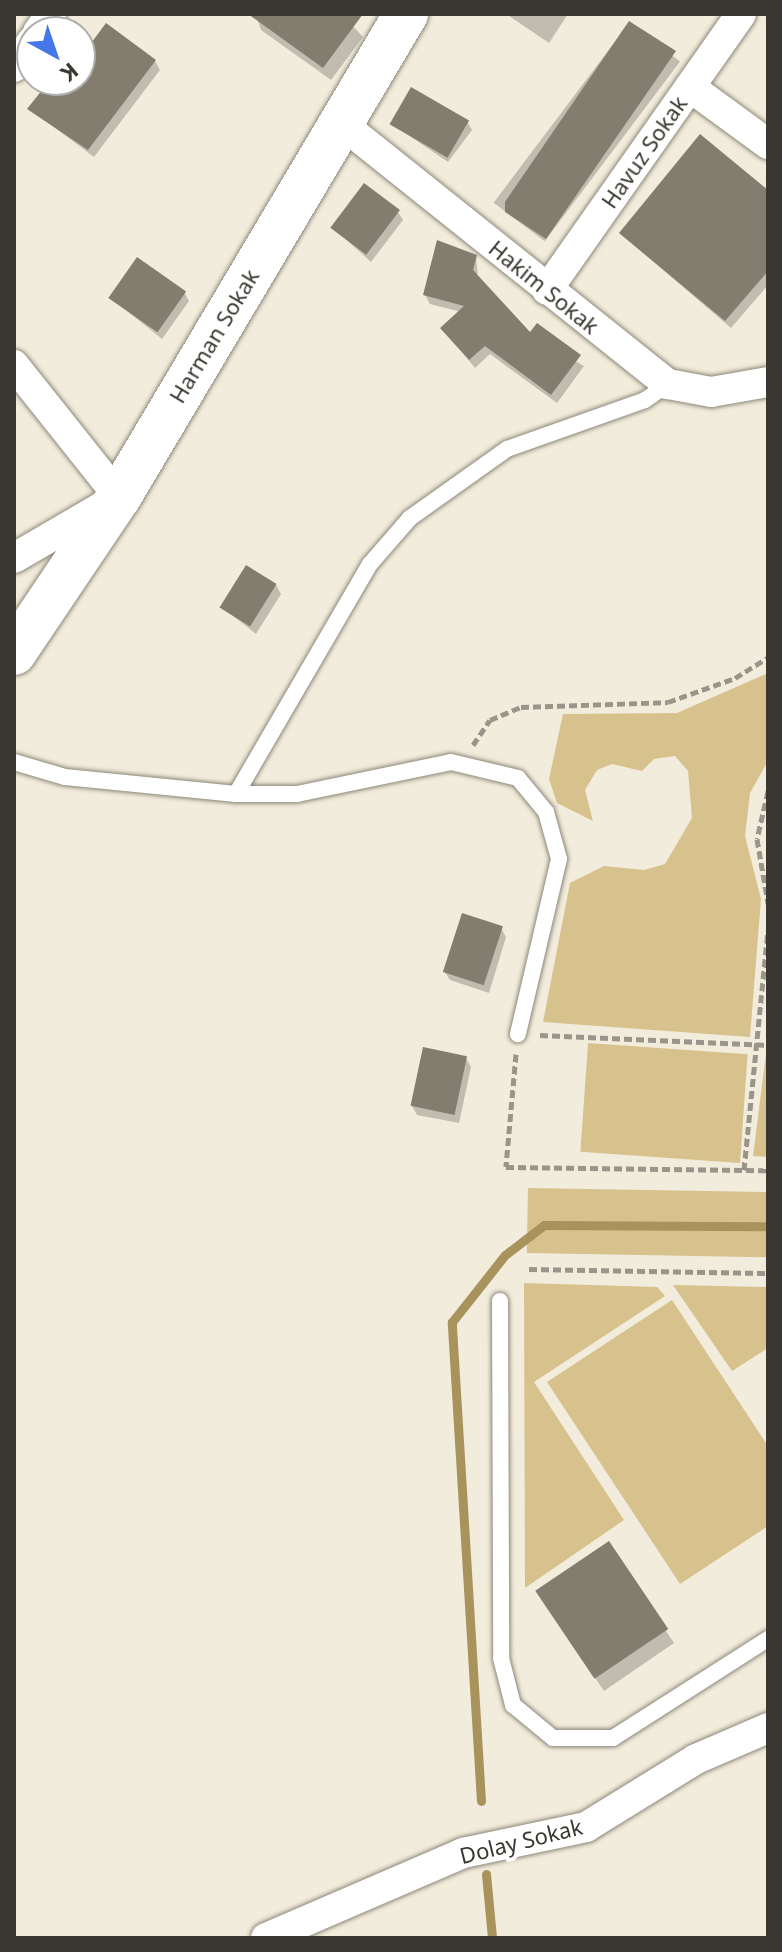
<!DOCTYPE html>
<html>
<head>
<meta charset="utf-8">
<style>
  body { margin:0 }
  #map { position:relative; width:782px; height:1952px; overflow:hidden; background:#f2ecdc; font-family:"Noto Sans",sans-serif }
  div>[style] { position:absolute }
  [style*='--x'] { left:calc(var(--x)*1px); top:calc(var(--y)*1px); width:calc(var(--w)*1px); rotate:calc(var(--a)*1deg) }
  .green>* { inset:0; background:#d7c28e; transform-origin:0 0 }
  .shadow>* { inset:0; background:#0003; transform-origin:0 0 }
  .stream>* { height:9px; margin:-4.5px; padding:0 4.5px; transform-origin:4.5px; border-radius:4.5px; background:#a9935c }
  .building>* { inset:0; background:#837d6f; transform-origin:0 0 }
  .path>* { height:5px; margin-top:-2.5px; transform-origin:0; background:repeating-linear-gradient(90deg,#9a958a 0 8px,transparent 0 12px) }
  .roads { filter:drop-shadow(0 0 2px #8d8779) drop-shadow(0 0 2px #8d8779) }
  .lane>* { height:16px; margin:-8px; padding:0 8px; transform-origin:8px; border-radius:8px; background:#fff }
  .street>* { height:30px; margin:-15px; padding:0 15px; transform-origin:15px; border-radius:15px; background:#fff }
  .secondary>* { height:44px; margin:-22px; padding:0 22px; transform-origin:22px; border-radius:22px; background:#fff }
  span { translate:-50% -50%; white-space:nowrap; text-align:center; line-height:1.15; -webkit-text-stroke:8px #fff; paint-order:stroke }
  .street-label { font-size:22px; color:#3a3731 }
  .frame { position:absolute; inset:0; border:16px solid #3a3731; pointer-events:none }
  .north { position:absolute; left:16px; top:16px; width:80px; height:80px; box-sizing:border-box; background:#fff; border:2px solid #b0afad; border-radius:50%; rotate:140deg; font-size:22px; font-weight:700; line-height:32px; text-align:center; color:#3a3731 }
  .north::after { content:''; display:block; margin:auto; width:28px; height:36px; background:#4577e8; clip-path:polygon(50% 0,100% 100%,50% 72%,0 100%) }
</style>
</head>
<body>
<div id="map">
  <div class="green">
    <div style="clip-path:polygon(768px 673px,768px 761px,750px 793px,745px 836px,761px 899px,750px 1037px,543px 1022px,570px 883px,604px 866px,644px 870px,665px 864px,692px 818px,688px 771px,675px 756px,654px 759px,642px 771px,612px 764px,597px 770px,585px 790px,593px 821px,557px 803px,549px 779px,563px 714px,677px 713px)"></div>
    <div style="left:588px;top:1043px;width:160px;height:109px;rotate:4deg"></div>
    <div style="clip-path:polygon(766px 1054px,768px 1157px,753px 1156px)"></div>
    <div style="left:528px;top:1188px;width:240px;height:65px;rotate:1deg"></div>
    <div style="clip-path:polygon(524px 1283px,657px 1287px,665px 1296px,534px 1382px,624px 1520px,525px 1588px)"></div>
    <div style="clip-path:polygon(673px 1285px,768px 1287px,768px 1348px,732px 1371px)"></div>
    <div style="clip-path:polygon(672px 1300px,768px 1446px,768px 1526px,680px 1584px,547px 1382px)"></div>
  </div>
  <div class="shadow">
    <div style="clip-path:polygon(256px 14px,342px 14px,363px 37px,331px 80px,261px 30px)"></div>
    <div style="clip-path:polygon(506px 14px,568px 14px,549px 43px)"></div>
    <div style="left:629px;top:23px;width:64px;height:225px;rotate:37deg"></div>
    <div style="clip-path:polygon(80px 61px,155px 61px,160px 70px,94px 157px,30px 109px,52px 80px,80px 80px)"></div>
    <div style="clip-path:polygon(467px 121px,472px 130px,448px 162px,392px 124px)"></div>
    <div style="clip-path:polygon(768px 196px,768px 285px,731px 328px,621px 234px)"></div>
    <div style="clip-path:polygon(398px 212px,403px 220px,371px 262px,332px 227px)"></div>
    <div style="clip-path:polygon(476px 256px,478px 278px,530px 335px,584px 366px,557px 403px,490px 354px,475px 368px,443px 328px,461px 312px,430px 304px,425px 295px)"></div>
    <div style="clip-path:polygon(184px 292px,189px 301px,162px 339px,111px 298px)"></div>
    <div style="clip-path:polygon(276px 585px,281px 594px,256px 634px,223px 608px)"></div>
    <div style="clip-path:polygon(501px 928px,506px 937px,489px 993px,450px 980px,445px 972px)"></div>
    <div style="clip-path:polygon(466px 1058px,471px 1067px,459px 1123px,417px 1115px,412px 1106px)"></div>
    <div style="clip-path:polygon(608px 1543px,674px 1643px,604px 1691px,545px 1604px)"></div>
  </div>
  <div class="stream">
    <div style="--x:481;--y:1801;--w:480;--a:-93.5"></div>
    <div style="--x:452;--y:1322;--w:85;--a:-51.7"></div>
    <div style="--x:505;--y:1255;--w:49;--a:-37.6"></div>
    <div style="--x:544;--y:1225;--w:224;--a:0.3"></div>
    <div style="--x:486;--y:1874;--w:64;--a:84.6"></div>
  </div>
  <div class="building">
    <div style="clip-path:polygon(248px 14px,363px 14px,323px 68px)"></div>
    <div style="clip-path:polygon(629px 21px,676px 51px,546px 239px,505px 212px,505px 202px)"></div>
    <div style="clip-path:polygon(106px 23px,156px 60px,88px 150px,27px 109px,50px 80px,80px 80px,80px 58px)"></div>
    <div style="left:411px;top:87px;width:67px;height:43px;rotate:30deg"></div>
    <div style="clip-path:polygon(700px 134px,768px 190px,768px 271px,725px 321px,619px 233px)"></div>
    <div style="left:364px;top:183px;width:45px;height:56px;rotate:37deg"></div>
    <div style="clip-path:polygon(437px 240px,477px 255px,473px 270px,530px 332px,537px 323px,581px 355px,551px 395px,485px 346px,469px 360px,440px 328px,464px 306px,423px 295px)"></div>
    <div style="left:137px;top:257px;width:60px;height:50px;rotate:35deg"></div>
    <div style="left:246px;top:565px;width:36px;height:50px;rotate:32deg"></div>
    <div style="left:462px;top:913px;width:43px;height:62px;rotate:18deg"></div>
    <div style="left:423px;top:1047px;width:45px;height:60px;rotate:12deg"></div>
    <div style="left:609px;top:1541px;width:106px;height:89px;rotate:56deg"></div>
  </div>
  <div class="path">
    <div style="--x:473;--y:745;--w:30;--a:-56"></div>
    <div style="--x:490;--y:720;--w:34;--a:-23"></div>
    <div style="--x:521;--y:707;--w:147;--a:-1.9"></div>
    <div style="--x:668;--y:702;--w:71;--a:-19.7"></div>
    <div style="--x:735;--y:678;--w:39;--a:-32"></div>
    <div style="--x:768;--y:791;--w:49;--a:102.9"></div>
    <div style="--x:757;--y:839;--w:65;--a:80.2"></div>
    <div style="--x:540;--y:1035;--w:228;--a:2.5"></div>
    <div style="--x:516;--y:1054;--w:113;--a:95.1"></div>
    <div style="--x:506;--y:1167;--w:262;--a:0.7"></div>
    <div style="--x:744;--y:1170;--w:241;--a:-84.3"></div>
    <div style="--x:529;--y:1269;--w:239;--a:1"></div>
  </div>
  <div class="roads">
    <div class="lane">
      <div style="--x:14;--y:762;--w:53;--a:16.4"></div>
      <div style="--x:65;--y:777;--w:172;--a:5.7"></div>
      <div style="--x:236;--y:794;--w:61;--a:0"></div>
      <div style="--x:297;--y:794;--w:157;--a:-11.7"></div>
      <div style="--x:451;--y:762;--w:69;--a:13.4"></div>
      <div style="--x:518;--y:778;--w:44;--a:50.5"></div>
      <div style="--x:546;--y:812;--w:49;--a:74.5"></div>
      <div style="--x:559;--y:859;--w:180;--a:103.2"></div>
      <div style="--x:236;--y:794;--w:266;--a:-59.8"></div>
      <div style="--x:370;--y:564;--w:61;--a:-49"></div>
      <div style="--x:410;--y:518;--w:119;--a:-35.4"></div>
      <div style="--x:507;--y:449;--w:146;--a:-19.5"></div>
      <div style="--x:645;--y:400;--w:28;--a:-35"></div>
      <div style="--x:500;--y:1301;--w:357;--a:89.8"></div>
      <div style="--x:501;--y:1658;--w:49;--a:75.7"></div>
      <div style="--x:513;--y:1705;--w:52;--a:39.5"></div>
      <div style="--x:553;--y:1738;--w:60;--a:0"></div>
      <div style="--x:613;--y:1738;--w:184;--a:-32.6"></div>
    </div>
    <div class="street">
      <div style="--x:38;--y:32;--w:22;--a:-54"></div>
      <div style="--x:14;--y:67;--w:32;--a:-55"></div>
      <div style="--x:690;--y:87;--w:97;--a:36.2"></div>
      <div style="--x:342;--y:124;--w:417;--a:38.6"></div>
      <div style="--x:668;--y:384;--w:44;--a:10.5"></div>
      <div style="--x:711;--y:392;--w:58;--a:-10"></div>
      <div style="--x:547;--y:290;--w:337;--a:-54.9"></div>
      <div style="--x:14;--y:365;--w:169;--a:51.5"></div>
      <div style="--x:119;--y:497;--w:121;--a:149.8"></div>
      <div style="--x:266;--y:1938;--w:215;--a:-23.3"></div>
      <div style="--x:463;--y:1853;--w:126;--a:-11.9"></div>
      <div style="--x:586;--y:1827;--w:129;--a:-31.7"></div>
      <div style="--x:696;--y:1759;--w:78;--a:-23.3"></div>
    </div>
    <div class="secondary">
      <div style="--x:14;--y:653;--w:188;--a:-56.1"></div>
      <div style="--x:119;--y:497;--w:562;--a:-59.28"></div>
    </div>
  </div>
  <div class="street-label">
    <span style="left:644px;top:152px;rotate:-55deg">Havuz Sokak</span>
    <span style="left:544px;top:287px;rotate:39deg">Hakim Sokak</span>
    <span style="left:214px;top:336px;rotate:-59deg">Harman Sokak</span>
    <span style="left:521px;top:1841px;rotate:-14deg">Dolay Sokak</span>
  </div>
  <div class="frame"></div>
  <div class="north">K</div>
</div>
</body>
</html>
